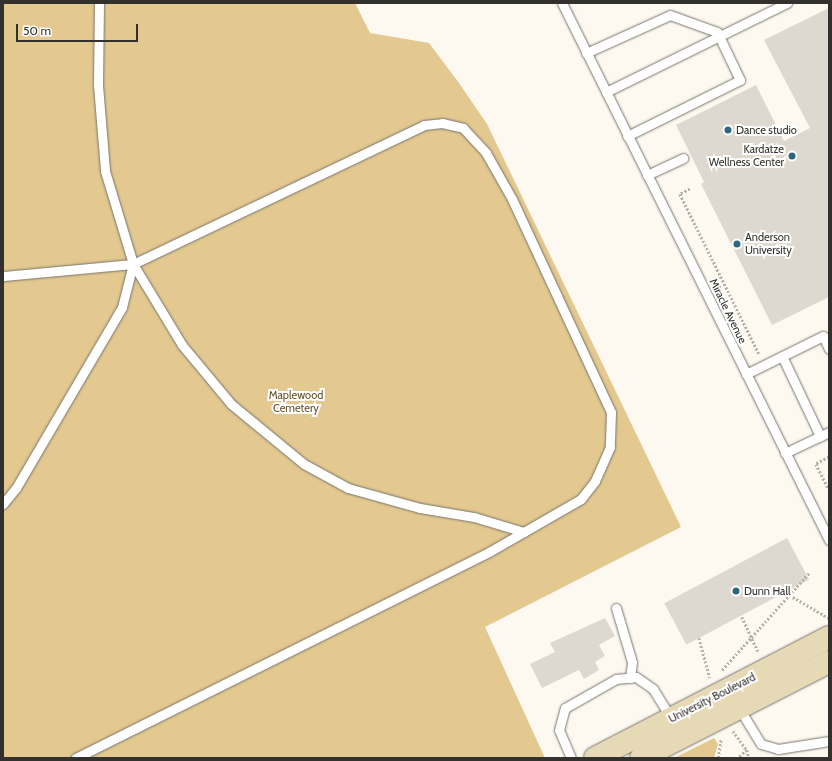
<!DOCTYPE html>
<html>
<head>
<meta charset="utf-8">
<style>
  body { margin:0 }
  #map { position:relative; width:832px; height:761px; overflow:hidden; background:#fdf9f0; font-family:Cabin,sans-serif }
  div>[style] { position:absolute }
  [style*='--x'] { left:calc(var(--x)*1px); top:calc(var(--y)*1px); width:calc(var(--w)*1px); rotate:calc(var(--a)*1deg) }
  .green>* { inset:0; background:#e3c88f }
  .building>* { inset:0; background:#ddd9d0; transform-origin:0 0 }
  .path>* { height:2.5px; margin-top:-1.25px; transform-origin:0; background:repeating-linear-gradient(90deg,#b5b2ab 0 2px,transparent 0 4px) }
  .roads { filter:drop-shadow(0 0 1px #78756d) drop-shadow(0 0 1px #78756d) }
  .service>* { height:9px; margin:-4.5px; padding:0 4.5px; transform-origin:4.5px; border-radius:4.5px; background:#fff }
  .secondary>* { height:22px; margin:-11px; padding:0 11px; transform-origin:11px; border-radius:11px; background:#e6dab6 }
  .dots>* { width:11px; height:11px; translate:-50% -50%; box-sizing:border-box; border:2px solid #fff; border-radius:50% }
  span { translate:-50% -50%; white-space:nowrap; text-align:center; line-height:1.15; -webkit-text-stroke:4px #fff; paint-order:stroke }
  .poi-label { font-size:11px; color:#32312d }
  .left { translate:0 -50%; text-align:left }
  .right { translate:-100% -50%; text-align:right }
  .street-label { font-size:11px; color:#32312d }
  .park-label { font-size:11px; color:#625028 }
  .frame { position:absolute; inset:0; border:4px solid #32312d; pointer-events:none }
  .scale { position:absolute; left:16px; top:24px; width:122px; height:18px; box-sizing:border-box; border:2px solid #32312d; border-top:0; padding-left:5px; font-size:12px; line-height:14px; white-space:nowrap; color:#32312d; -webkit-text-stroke:3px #fff; paint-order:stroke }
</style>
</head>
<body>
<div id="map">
  <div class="green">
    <div style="clip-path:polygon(3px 3px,355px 3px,370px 33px,429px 43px,459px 83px,487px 124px,681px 527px,485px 627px,545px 758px,3px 758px)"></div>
    <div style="clip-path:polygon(714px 738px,718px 744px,714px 758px,674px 758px)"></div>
  </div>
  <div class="building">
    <div style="clip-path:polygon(829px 8px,829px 297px,772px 325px,701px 184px,704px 182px,676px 125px,756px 85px,784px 141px,810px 128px,764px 40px)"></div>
    <div style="left:787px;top:538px;width:47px;height:139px;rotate:62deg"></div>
    <div style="clip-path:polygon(605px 618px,615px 636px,599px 645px,605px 656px,595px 662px,599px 670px,584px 679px,579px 670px,542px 688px,530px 664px,555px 652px,550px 643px)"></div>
  </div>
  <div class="path">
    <div style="--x:690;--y:189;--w:11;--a:153"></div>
    <div style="--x:680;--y:194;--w:178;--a:63.7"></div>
    <div style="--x:829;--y:457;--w:15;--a:152"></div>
    <div style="--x:816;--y:464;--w:28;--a:63"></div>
    <div style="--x:786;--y:593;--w:50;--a:30.2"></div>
    <div style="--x:742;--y:617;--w:40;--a:65"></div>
    <div style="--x:699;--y:638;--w:41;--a:74.6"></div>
    <div style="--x:722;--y:670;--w:130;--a:-48.1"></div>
    <div style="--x:733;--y:731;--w:24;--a:54"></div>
    <div style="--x:747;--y:750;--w:12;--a:138"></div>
    <div style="--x:747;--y:750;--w:8;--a:76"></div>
    <div style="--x:718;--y:758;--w:19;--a:-81"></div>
  </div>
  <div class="roads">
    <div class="service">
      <div style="--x:99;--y:3;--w:82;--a:90.7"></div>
      <div style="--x:98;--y:85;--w:86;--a:85.3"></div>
      <div style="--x:105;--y:171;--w:97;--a:73.2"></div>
      <div style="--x:133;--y:264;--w:95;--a:58.8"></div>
      <div style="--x:182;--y:345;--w:77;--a:50.3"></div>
      <div style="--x:231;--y:404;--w:94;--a:39.4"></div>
      <div style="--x:304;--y:464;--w:50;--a:28.6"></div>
      <div style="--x:348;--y:488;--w:75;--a:15.5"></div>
      <div style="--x:420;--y:508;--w:55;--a:9.5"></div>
      <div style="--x:474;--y:517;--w:52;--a:16.7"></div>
      <div style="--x:562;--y:3;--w:600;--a:63.56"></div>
      <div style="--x:586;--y:53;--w:92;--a:-24.3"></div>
      <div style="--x:670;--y:15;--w:50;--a:19.9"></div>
      <div style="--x:717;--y:32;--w:4;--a:63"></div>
      <div style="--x:719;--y:36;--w:49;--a:64.5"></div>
      <div style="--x:740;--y:80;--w:126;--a:153.6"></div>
      <div style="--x:606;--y:92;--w:202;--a:-26.2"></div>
      <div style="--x:647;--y:175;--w:40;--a:-25"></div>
      <div style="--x:3;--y:276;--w:131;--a:-5.3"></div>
      <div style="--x:133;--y:264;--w:322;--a:-25.5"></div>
      <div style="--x:424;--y:125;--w:18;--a:-6"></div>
      <div style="--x:442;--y:123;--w:22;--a:13"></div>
      <div style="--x:463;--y:128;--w:34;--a:47"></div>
      <div style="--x:486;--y:153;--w:53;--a:60.5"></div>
      <div style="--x:512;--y:199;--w:235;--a:65.1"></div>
      <div style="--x:611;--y:412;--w:35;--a:92"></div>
      <div style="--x:610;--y:447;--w:37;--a:114"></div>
      <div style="--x:595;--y:481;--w:23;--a:128"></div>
      <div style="--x:581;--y:499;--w:106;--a:150.1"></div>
      <div style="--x:489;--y:552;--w:462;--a:153.5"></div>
      <div style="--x:782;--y:356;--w:89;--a:64.6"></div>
      <div style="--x:746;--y:374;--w:86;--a:-26.3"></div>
      <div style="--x:823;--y:336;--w:14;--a:65"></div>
      <div style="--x:785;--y:453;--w:49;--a:-25.5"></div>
      <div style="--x:3;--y:504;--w:21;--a:-51"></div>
      <div style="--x:16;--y:488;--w:210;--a:-59.6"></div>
      <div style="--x:122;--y:307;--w:44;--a:-75.7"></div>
      <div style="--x:616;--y:608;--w:56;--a:73.5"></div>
      <div style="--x:632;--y:662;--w:16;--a:97"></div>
      <div style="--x:739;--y:708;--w:42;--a:58.6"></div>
      <div style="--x:761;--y:744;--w:18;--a:16"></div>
      <div style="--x:778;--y:749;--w:52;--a:-8.9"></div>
      <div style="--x:571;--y:758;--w:30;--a:-113"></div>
      <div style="--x:559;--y:730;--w:23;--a:-75"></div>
      <div style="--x:565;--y:708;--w:59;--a:-29.6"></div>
      <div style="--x:616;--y:679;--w:20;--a:-6"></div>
      <div style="--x:636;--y:677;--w:21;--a:35"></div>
      <div style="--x:653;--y:689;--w:36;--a:58"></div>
    </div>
    <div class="secondary">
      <div style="--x:595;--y:758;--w:263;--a:-27.3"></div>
      <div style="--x:641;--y:758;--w:211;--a:-27.1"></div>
    </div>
  </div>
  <div class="dots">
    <div style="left:728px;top:130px;background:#2e657f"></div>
    <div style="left:792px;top:156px;background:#2e657f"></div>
    <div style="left:737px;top:244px;background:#2e657f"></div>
    <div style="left:736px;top:591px;background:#2e657f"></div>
  </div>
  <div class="poi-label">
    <span class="left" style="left:736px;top:130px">Dance studio</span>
    <span class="right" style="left:784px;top:156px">Kardatze<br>Wellness Center</span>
    <span class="left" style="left:745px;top:244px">Anderson<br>University</span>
    <span class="left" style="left:744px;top:591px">Dunn Hall</span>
  </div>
  <div class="street-label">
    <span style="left:728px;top:311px;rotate:64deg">Miracle Avenue</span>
    <span style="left:712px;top:698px;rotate:-27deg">University Boulevard</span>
  </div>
  <div class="park-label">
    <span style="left:296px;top:402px">Maplewood<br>Cemetery</span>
  </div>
  <div class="frame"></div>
  <div class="scale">50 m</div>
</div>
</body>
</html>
